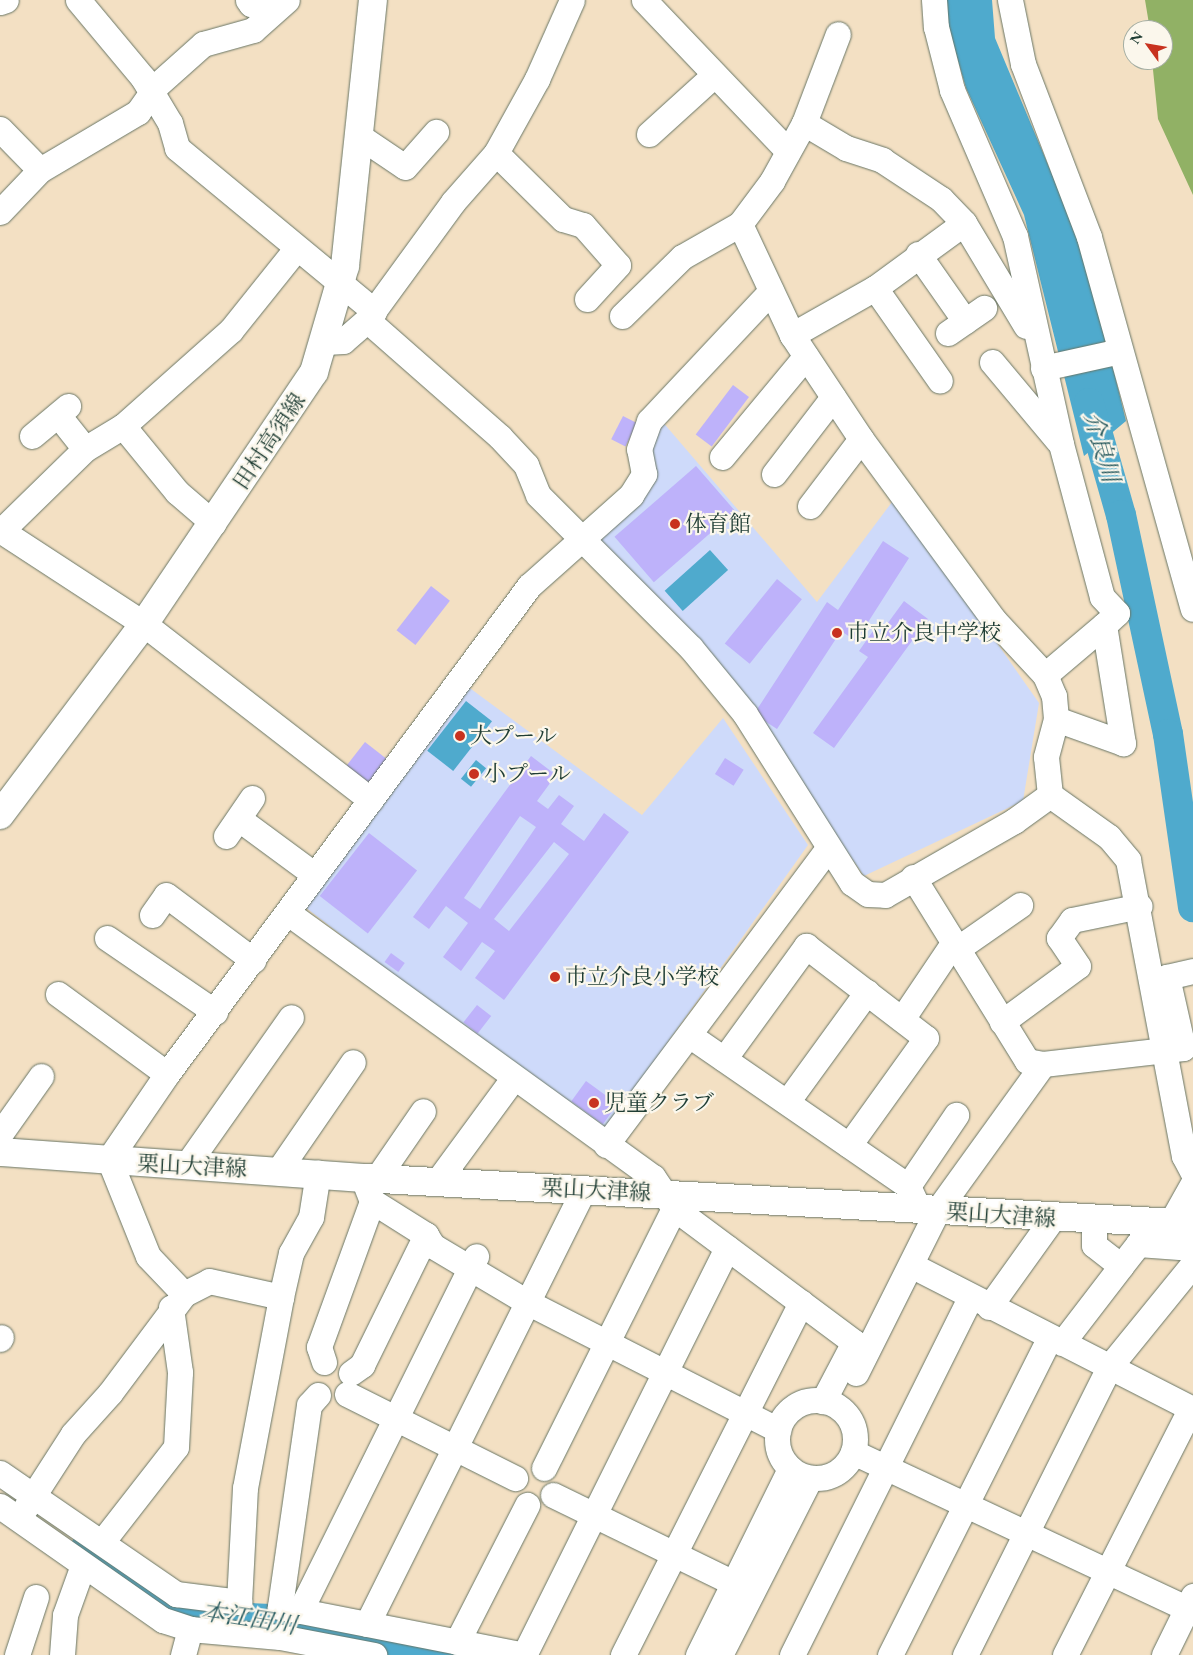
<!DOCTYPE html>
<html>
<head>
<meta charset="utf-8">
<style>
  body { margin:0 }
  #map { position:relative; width:1193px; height:1655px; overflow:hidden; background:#f3e0c3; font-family:"EB Garamond","Noto Serif JP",serif }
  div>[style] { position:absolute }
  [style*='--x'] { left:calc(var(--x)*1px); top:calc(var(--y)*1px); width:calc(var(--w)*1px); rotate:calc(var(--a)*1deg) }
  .built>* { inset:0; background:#cedafa }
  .forest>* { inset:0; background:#91b165 }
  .water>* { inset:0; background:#4faacd; transform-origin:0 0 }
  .river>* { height:30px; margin:-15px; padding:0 15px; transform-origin:15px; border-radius:15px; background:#4faacd }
  .building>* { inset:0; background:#beb2fa; transform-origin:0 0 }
  .roads { filter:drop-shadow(0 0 1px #697666) drop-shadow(0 0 1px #697666) }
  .minor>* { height:25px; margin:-12.5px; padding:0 12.5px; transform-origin:12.5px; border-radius:12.5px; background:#fff }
  .minor>.ring { margin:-12.5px; padding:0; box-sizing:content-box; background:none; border:25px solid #fff; border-radius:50% }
  .major>* { height:28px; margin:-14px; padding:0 14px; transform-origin:14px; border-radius:14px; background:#fff }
  .dots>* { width:14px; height:14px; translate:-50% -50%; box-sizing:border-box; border:2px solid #fbf7ec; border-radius:50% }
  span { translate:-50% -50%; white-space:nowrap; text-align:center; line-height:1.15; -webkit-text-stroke:4.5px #fbf7ec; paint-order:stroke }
  .street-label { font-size:22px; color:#1f3d34 }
  .poi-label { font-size:22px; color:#1f3d34 }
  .left { translate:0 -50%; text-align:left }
  .water-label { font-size:24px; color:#2d5e62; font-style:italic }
  .north { position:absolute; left:1123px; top:20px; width:50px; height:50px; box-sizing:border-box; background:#fbf7ec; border:1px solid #a3ada2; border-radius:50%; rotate:302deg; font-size:14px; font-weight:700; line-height:20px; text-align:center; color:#1f3d34 }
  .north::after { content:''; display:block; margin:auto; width:18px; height:22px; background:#c8321e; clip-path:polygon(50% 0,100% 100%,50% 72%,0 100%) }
</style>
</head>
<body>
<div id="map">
  <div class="built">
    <div style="clip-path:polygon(661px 420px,817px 602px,895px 498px,1039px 703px,1023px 801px,864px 876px,716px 665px,595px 547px,656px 477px,642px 445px)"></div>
    <div style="clip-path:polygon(467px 686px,642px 815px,723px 718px,808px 845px,601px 1136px,305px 907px)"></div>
  </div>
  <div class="forest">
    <div style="clip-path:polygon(1145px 0,1193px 0,1193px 195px,1158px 119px,1152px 60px,1163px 60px,1163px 30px,1150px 30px)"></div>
  </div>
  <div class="water">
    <div style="clip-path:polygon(945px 0,992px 0,995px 38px,1085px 253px,1126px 421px,1084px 456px,1024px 215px,966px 88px,945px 17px)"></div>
    <div style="left:710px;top:550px;width:27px;height:61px;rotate:48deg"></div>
    <div style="left:466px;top:701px;width:33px;height:63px;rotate:38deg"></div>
    <div style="left:476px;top:760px;width:13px;height:24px;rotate:39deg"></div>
  </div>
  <div class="river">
    <div style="--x:1089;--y:403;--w:116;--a:74.1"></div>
    <div style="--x:1121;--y:515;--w:224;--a:77.9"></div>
    <div style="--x:1168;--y:734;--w:175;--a:81.8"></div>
    <div style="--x:86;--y:1547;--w:89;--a:34.9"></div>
    <div style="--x:159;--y:1598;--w:56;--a:18.8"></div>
    <div style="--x:212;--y:1616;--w:58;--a:3"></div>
    <div style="--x:270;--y:1619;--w:176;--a:11.8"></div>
  </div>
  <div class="building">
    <div style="left:733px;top:385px;width:20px;height:62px;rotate:37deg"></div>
    <div style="left:623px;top:416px;width:16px;height:26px;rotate:27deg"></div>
    <div style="left:696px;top:466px;width:60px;height:108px;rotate:49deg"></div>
    <div style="clip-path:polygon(883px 541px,909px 558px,856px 641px,841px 631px,777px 729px,754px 714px,827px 602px,838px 610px)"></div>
    <div style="left:777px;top:579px;width:32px;height:83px;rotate:39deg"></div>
    <div style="left:431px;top:586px;width:24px;height:56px;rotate:38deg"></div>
    <div style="clip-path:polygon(904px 601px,928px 619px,834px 748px,813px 733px,868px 657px,859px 651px,873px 631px,879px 635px)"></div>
    <div style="left:365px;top:742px;width:28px;height:31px;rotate:38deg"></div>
    <div style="clip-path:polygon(evenodd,531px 756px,556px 775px,537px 801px,548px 809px,559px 795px,574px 806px,561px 824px,584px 841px,604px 813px,629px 832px,504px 1000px,475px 978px,495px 951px,482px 942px,461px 971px,443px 957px,468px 923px,446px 906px,429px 929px,413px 917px,531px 756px,520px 816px,536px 827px,480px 909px,464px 898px,520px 816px,531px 756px,554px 842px,569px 854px,509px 931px,494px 919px,554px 842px)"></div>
    <div style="left:725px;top:758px;width:22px;height:19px;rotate:32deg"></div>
    <div style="left:369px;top:833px;width:61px;height:80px;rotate:38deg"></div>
    <div style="left:391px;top:953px;width:17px;height:11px;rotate:36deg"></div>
    <div style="left:477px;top:1005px;width:18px;height:22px;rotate:38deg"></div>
    <div style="left:586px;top:1081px;width:39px;height:25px;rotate:36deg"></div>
  </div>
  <div class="roads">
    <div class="minor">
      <div style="--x:78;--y:0;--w:102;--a:50.2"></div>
      <div style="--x:143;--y:78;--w:52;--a:59"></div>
      <div style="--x:170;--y:123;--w:26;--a:74"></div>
      <div style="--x:177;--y:148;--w:256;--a:39.6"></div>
      <div style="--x:248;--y:0;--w:5;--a:53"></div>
      <div style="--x:251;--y:4;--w:9;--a:-27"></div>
      <div style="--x:644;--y:0;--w:207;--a:46.4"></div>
      <div style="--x:934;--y:0;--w:27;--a:86"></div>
      <div style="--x:936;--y:27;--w:65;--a:75.7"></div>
      <div style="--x:952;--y:90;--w:159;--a:66.7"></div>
      <div style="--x:1015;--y:236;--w:213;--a:77.5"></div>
      <div style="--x:1061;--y:444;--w:158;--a:75"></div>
      <div style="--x:1102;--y:597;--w:22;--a:47"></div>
      <div style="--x:1117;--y:613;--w:18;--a:137"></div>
      <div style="--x:1104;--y:625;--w:120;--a:80.9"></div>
      <div style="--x:1123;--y:743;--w:71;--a:-160.3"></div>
      <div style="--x:1010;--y:0;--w:65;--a:78.5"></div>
      <div style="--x:1023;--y:64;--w:185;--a:69.1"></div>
      <div style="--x:1089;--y:237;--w:386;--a:74.4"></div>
      <div style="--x:0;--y:2;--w:6;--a:-18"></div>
      <div style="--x:804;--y:123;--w:49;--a:30.8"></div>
      <div style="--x:846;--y:148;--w:38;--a:18"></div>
      <div style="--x:882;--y:160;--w:71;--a:33.5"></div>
      <div style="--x:941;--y:199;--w:33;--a:46"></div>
      <div style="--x:964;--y:223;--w:120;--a:59"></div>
      <div style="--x:0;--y:129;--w:57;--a:45.7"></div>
      <div style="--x:649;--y:134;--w:86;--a:-42.2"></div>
      <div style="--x:359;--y:136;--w:55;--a:34"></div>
      <div style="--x:405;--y:167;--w:47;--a:-48.5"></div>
      <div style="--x:496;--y:153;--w:94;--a:44.6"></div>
      <div style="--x:563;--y:219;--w:21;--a:17"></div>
      <div style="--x:583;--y:225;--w:53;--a:48.8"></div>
      <div style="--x:618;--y:265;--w:46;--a:132.4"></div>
      <div style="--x:0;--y:212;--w:58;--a:-46.4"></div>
      <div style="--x:40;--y:170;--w:114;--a:-30.6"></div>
      <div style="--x:138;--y:112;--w:33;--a:-55"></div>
      <div style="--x:157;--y:85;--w:62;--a:-41.7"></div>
      <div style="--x:203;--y:44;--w:52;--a:-15.6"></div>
      <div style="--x:253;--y:30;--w:45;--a:-41.4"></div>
      <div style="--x:740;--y:224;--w:123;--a:64.9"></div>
      <div style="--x:792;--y:335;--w:125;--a:56.4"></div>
      <div style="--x:861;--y:439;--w:223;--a:53.7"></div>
      <div style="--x:993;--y:619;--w:76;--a:47.1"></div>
      <div style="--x:1045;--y:675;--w:23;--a:67"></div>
      <div style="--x:1054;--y:696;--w:23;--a:85"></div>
      <div style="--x:1056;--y:719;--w:39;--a:105"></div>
      <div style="--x:1046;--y:757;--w:38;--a:84"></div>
      <div style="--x:1050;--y:795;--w:72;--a:35.4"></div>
      <div style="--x:1109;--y:837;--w:30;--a:50"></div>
      <div style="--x:1128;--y:860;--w:301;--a:79.3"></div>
      <div style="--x:1184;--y:1156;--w:19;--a:62"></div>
      <div style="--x:918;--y:254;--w:82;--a:55"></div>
      <div style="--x:875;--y:288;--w:113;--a:55"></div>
      <div style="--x:622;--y:316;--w:84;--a:-44.5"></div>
      <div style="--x:682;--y:257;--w:67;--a:-29.6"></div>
      <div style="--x:740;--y:224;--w:54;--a:-53.3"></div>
      <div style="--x:772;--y:181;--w:66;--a:-61.1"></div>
      <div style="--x:804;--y:123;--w:95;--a:-69.1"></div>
      <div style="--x:367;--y:320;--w:177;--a:41.3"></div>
      <div style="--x:500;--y:437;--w:38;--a:47"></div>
      <div style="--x:526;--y:465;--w:32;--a:68"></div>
      <div style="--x:538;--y:495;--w:216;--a:45"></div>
      <div style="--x:691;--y:648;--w:85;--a:50.7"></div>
      <div style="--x:745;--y:714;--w:200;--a:57.7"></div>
      <div style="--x:852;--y:883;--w:19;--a:35"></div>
      <div style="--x:868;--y:894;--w:17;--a:3"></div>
      <div style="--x:885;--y:895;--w:149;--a:-29.8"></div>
      <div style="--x:1014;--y:821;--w:44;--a:-35.8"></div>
      <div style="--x:948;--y:333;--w:44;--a:-34.8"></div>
      <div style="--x:792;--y:335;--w:95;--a:-29.5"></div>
      <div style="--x:875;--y:288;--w:110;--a:-36.1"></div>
      <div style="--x:326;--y:342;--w:17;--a:-3"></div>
      <div style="--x:343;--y:341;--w:32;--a:-41"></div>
      <div style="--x:367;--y:320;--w:146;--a:-53.9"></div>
      <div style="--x:453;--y:202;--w:65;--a:-48.7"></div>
      <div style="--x:496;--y:153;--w:85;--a:-61"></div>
      <div style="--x:537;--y:79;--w:86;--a:-66.1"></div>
      <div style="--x:992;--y:362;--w:103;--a:50.1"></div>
      <div style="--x:1043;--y:368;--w:79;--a:-12.4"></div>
      <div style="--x:58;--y:415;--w:43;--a:51.5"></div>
      <div style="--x:123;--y:426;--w:85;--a:50.7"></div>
      <div style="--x:177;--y:492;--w:48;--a:40.7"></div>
      <div style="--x:32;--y:436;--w:47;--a:-39.8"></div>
      <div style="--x:722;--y:457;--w:131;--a:-50.3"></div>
      <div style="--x:774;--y:474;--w:97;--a:-52.5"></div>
      <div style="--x:810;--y:506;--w:84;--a:-52.7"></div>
      <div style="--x:0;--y:530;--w:172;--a:33.1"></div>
      <div style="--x:144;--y:624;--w:287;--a:37.8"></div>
      <div style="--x:1;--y:531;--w:117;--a:-44.3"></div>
      <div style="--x:85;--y:449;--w:44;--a:-31.2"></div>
      <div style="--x:123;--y:426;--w:144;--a:-41.6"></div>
      <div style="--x:231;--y:330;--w:104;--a:-51.3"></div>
      <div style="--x:1045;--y:675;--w:77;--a:-40.3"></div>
      <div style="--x:239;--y:819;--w:94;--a:36.4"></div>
      <div style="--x:226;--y:836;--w:46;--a:-55.6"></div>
      <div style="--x:913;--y:877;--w:216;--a:58.2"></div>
      <div style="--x:1027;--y:1061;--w:16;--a:11"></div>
      <div style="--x:1043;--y:1064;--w:141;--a:-6.5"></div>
      <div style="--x:1183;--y:1048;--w:73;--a:-102.7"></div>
      <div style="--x:1167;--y:977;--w:27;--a:-13"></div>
      <div style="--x:288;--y:913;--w:450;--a:35.9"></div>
      <div style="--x:653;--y:1177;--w:37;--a:56"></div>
      <div style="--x:674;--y:1208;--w:224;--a:36.7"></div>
      <div style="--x:854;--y:1342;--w:67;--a:117.7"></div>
      <div style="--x:152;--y:915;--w:24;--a:-55"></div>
      <div style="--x:166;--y:895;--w:109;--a:36.8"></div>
      <div style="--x:107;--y:938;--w:131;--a:34.4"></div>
      <div style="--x:957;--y:949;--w:77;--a:-34.9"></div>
      <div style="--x:58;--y:994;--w:135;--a:36.3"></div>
      <div style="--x:902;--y:1019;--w:92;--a:-56.1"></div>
      <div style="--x:1002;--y:1022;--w:94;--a:-36.4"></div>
      <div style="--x:1078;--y:966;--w:34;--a:-124"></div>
      <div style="--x:1059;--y:938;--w:22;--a:-54"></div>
      <div style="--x:1072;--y:920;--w:69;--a:-11.6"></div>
      <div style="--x:689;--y:1035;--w:266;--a:34.6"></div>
      <div style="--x:908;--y:1186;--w:26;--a:65"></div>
      <div style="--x:724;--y:1059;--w:140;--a:-54"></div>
      <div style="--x:806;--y:946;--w:151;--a:37.5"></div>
      <div style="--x:926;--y:1038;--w:132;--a:125.7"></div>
      <div style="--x:787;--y:1102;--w:136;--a:-54"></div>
      <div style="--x:0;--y:1134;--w:71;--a:-54.7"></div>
      <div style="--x:606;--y:1145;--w:371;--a:-53.2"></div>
      <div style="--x:186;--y:1166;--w:182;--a:-54.8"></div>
      <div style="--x:278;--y:1171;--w:132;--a:-55.5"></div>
      <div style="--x:363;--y:1178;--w:25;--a:69"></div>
      <div style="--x:372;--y:1201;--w:64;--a:32.2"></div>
      <div style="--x:426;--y:1235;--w:13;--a:58"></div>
      <div style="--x:433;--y:1246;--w:109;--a:30.8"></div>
      <div style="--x:527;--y:1302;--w:282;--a:27"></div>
      <div style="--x:377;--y:1178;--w:81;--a:-55.5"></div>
      <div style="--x:437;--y:1182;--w:130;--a:-53.7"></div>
      <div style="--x:908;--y:1186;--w:86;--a:-55.9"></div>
      <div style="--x:1094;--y:1221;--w:24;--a:90"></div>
      <div style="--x:1094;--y:1245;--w:34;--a:38"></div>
      <div style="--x:1121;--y:1266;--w:28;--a:-52"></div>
      <div style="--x:1138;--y:1244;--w:55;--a:4.2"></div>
      <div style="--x:1170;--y:1224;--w:47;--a:-60.7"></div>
      <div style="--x:911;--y:1265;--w:317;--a:27.1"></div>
      <div style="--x:184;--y:1294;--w:52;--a:-133.5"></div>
      <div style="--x:148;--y:1256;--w:105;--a:-111.9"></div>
      <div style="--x:109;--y:1159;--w:103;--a:-55.7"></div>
      <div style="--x:167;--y:1074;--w:608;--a:-53.43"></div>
      <div style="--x:529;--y:586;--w:137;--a:-41.7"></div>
      <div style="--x:631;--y:495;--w:25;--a:-58"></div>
      <div style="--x:644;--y:474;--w:25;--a:-101"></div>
      <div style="--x:639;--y:449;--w:30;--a:-70"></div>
      <div style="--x:649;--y:421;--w:178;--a:-46.8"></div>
      <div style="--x:989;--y:1307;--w:108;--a:-54.4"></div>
      <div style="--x:0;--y:1339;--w:2;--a:-63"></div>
      <div style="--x:1062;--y:1343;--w:97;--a:-52.5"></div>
      <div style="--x:324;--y:1362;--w:16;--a:-108"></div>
      <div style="--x:319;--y:1347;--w:155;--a:-70"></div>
      <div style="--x:351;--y:1373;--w:14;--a:-36"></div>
      <div style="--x:362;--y:1365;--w:145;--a:-63.8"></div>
      <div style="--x:856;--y:1373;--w:181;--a:-63.4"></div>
      <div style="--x:937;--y:1211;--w:181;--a:-54.2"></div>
      <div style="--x:347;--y:1394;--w:188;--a:26.6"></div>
      <div style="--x:318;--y:1395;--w:13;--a:132"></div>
      <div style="--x:309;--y:1405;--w:204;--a:98.2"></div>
      <div style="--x:280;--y:1607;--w:250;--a:11.1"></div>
      <div class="ring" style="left:777px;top:1400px;width:53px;height:53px"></div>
      <div style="--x:853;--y:1452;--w:375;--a:25.1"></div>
      <div style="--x:544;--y:1468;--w:291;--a:-63.4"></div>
      <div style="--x:0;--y:1473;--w:214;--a:34.5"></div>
      <div style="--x:176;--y:1594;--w:64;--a:7.2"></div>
      <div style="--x:239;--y:1602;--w:114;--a:-87"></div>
      <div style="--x:245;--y:1488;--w:194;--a:-79.3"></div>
      <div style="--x:281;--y:1297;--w:45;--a:-77.2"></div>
      <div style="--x:291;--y:1253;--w:41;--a:-60.9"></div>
      <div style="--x:311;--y:1217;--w:45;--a:-81"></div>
      <div style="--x:553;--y:1495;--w:221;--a:26"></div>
      <div style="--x:0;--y:1506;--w:199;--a:35"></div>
      <div style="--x:163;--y:1620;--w:28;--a:18"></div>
      <div style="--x:190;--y:1629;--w:90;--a:5.1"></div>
      <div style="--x:280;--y:1637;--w:96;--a:10.8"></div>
      <div style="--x:26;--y:1507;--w:87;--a:-57.2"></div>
      <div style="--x:73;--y:1434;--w:55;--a:-47.9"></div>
      <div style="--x:110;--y:1393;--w:124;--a:-53.2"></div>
      <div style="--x:184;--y:1294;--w:28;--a:-27"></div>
      <div style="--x:209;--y:1281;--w:74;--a:12.5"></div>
      <div style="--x:102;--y:1542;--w:120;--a:-52.1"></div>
      <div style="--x:176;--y:1447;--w:75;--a:-86.9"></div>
      <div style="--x:180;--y:1372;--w:65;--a:-98"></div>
      <div style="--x:300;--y:1611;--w:396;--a:-63.6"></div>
      <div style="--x:367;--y:1624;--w:485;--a:-63.5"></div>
      <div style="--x:457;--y:1642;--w:154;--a:-62.9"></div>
      <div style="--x:17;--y:1655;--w:61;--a:-71.9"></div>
      <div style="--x:62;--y:1655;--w:40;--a:-85.7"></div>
      <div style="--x:65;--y:1615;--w:53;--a:-70.2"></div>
      <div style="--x:183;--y:1655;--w:27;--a:-75"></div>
      <div style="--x:524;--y:1655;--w:455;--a:-63.5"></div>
      <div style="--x:623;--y:1655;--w:395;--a:-63.2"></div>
      <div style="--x:698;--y:1655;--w:208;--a:-63.7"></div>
      <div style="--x:720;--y:1655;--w:199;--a:-63"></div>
      <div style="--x:792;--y:1655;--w:399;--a:-63.5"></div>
      <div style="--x:890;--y:1655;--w:356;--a:-63.3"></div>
      <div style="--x:965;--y:1655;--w:323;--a:-63.4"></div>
      <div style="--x:1110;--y:1366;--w:132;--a:-50.9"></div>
      <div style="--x:1065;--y:1655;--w:277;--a:-63"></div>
      <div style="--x:1164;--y:1655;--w:66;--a:-63.8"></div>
    </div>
    <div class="major">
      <div style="--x:0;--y:815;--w:239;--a:-53"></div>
      <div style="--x:144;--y:624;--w:304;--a:-56"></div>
      <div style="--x:314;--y:372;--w:110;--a:-73.7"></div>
      <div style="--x:345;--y:266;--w:267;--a:-84"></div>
      <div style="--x:0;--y:1152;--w:364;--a:4.1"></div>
      <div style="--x:363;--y:1178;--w:831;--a:3.17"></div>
    </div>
  </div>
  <div class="dots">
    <div style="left:675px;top:524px;background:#c8321e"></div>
    <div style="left:837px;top:633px;background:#c8321e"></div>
    <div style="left:460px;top:736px;background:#c8321e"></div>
    <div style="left:474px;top:774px;background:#c8321e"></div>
    <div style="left:555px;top:977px;background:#c8321e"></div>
    <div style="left:594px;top:1103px;background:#c8321e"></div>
  </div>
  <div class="street-label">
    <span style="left:269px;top:441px;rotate:-56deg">田村高須線</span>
    <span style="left:192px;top:1166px;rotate:3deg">栗山大津線</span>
    <span style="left:596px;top:1190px;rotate:3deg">栗山大津線</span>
    <span style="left:1001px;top:1215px;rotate:4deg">栗山大津線</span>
  </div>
  <div class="poi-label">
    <span class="left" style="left:685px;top:524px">体育館</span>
    <span class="left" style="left:847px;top:633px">市立介良中学校</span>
    <span class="left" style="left:470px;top:736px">大プール</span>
    <span class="left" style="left:484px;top:774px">小プール</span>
    <span class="left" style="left:565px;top:977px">市立介良小学校</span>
    <span class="left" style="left:604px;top:1103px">児童クラブ</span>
  </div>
  <div class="water-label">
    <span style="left:1102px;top:447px;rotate:74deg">介良川</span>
    <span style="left:249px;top:1618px;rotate:9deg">本江田川</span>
  </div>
  <div class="north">N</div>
</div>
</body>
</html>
